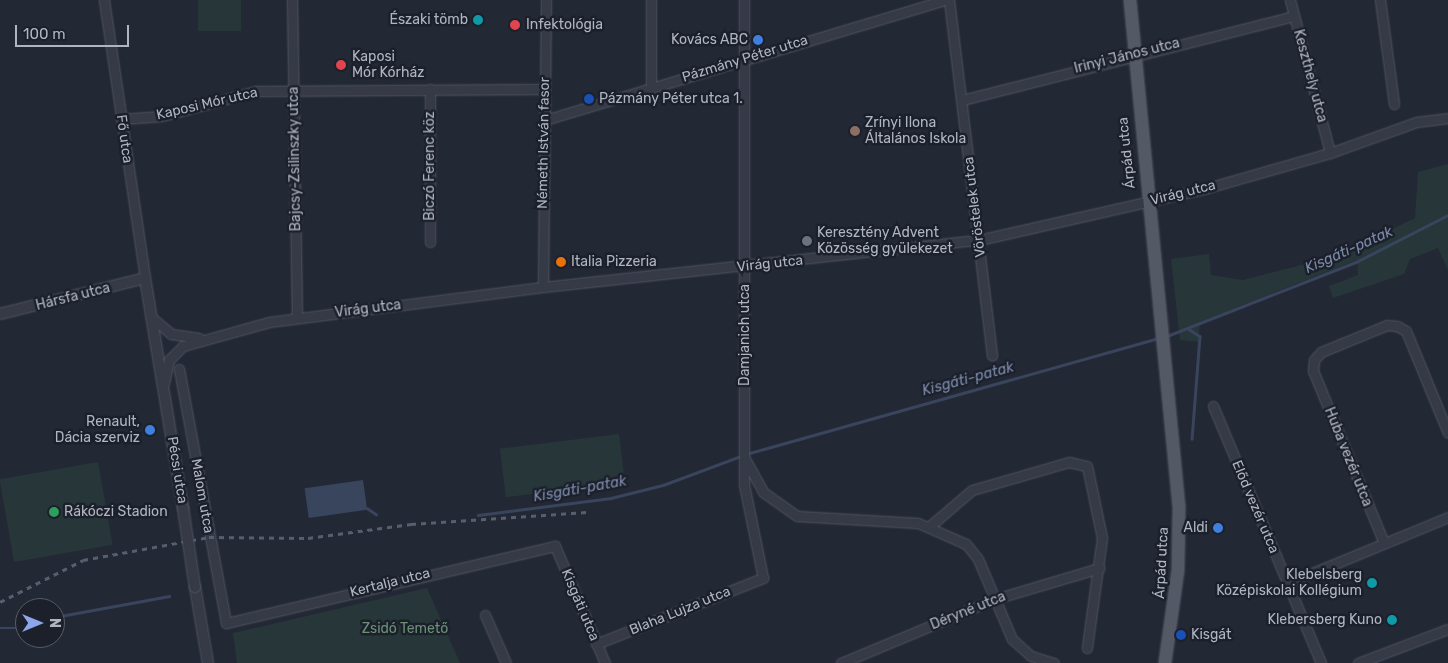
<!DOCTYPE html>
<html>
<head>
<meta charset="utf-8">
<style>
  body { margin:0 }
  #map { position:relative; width:1448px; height:663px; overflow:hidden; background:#232835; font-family:Rubik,sans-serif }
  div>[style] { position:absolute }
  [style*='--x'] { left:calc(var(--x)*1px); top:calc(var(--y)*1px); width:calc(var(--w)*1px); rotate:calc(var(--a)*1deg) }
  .green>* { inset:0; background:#273639; transform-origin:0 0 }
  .water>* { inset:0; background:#39445d; transform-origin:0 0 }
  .stream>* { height:2.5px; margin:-1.25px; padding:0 1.25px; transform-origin:1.25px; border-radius:1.25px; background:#39445d }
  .roads { filter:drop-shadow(0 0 1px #505561) drop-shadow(0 0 1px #505561) }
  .minor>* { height:9px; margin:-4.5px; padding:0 4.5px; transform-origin:4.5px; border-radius:4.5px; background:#363a46 }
  .tertiary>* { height:10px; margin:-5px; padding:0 5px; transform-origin:5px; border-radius:5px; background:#363a46 }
  .primary>* { height:12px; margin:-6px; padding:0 6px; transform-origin:6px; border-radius:6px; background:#545966 }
  .rail>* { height:2.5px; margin-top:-1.25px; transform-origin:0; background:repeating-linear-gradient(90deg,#585e6d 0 5px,transparent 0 10px) }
  .bridges { filter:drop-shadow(0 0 1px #505561) drop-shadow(0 0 1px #505561) }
  .tertiary-bridge>* { height:10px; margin:-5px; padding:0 5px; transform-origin:5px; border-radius:5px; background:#363a46 }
  .dots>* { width:14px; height:14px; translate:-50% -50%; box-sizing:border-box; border:2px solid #1b202b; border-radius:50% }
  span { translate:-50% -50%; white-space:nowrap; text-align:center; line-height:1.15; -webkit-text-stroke:5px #1b202b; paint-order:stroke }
  .poi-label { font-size:14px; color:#b0b5c2 }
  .right { translate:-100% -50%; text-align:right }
  .left { translate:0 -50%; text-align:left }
  .street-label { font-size:14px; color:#b0b5c2 }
  .park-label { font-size:14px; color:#6b9078 }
  .water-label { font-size:15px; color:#7c89a8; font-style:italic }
  .north { position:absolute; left:15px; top:598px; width:50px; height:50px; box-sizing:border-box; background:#1b202b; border:1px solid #575c67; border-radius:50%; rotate:90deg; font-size:14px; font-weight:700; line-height:20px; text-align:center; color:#b0b5c2 }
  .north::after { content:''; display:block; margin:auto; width:18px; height:22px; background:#8ca5eb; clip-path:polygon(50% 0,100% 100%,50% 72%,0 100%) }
  .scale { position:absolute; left:15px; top:25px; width:114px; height:22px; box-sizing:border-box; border:2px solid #b0b5c2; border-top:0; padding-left:6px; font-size:15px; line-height:18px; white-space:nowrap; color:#b0b5c2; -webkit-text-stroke:4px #1b202b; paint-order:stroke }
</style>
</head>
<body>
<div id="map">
  <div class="green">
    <div style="left:198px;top:0;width:43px;height:31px"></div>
    <div style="clip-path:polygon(1448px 164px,1448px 270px,1438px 248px,1410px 259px,1404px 274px,1333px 298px,1329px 286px,1358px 275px,1357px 260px,1200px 322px,1198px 342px,1180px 340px,1171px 259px,1209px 254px,1211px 275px,1243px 280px,1337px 256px,1415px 218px,1418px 172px)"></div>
    <div style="left:619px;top:434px;width:49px;height:120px;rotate:83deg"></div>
    <div style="left:98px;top:462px;width:84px;height:100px;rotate:80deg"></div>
    <div style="clip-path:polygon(427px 588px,460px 663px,237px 663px,233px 633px)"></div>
  </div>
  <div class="water">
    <div style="left:363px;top:480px;width:30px;height:59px;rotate:82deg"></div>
  </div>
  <div class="stream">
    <div style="--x:1187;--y:328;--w:15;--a:32"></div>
    <div style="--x:1200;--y:336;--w:103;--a:94.4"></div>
    <div style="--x:1167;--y:336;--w:205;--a:-21.4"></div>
    <div style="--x:1358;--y:261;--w:101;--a:-27.1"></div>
    <div style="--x:746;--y:454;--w:430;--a:-15.7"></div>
    <div style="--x:367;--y:508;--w:11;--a:34"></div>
    <div style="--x:478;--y:515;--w:134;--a:-7.3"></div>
    <div style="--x:611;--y:498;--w:54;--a:-14"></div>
    <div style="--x:663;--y:485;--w:83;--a:-20.4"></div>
    <div style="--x:55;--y:617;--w:116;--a:-10.4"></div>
    <div style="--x:0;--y:628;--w:25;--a:0"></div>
  </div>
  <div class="roads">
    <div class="minor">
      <div style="--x:104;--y:0;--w:281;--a:81.6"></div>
      <div style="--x:292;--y:0;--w:318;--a:89.1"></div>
      <div style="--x:651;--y:0;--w:88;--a:90"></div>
      <div style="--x:949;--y:0;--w:358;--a:83.1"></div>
      <div style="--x:1290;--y:0;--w:158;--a:75.3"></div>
      <div style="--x:1380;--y:0;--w:105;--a:82.3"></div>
      <div style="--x:430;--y:89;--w:153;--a:90"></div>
      <div style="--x:962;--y:100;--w:342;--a:-14.2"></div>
      <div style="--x:121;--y:119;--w:41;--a:-4.2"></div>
      <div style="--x:162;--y:116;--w:97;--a:-14.9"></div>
      <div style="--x:256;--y:91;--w:289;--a:-0.4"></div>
      <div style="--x:545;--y:120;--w:419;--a:-16.7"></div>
      <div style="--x:543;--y:287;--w:287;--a:-89.4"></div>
      <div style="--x:151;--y:317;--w:26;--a:40"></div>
      <div style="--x:171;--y:334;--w:28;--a:8"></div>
      <div style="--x:179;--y:369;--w:258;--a:79.5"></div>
      <div style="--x:226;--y:623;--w:338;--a:-13.2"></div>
      <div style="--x:555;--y:546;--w:127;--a:66.9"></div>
      <div style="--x:164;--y:383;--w:24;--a:-78"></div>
      <div style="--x:169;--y:360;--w:20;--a:-45"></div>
      <div style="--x:183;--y:346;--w:89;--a:-15.6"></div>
      <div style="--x:269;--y:322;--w:276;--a:-7.3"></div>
      <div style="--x:543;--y:287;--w:439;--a:-6.2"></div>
      <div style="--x:979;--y:240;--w:234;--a:-12.8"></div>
      <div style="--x:1207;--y:188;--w:128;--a:-15.9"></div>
      <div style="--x:1330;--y:153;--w:91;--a:-19.8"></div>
      <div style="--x:1416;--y:122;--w:32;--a:-7"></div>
      <div style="--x:1213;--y:406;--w:279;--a:67.2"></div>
      <div style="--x:745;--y:459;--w:38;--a:61"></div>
      <div style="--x:763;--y:492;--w:42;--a:35.2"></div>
      <div style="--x:797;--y:516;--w:121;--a:3.3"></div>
      <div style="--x:918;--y:523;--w:52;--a:23.6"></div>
      <div style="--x:966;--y:544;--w:19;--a:51"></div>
      <div style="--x:978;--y:559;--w:87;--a:67"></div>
      <div style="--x:1012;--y:639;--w:25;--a:42"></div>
      <div style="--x:1031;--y:656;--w:24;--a:17"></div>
      <div style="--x:930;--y:526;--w:55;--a:-40.6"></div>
      <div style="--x:972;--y:490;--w:101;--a:-16.1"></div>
      <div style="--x:1069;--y:462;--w:18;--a:13"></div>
      <div style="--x:1087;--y:466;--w:74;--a:78.2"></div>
      <div style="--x:1102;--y:538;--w:111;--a:97.8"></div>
      <div style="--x:1384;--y:543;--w:186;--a:-112.4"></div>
      <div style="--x:1313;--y:371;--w:11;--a:-85"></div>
      <div style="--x:1314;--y:360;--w:11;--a:-49"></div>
      <div style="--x:1321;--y:352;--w:71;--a:-22.2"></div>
      <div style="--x:1387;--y:325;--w:10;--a:6"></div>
      <div style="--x:1397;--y:326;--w:10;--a:29"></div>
      <div style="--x:1406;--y:331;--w:110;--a:67.6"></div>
      <div style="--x:1288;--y:583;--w:173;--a:-22.4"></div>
      <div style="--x:485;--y:615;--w:52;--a:66.4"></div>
      <div style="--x:596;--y:644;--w:180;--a:-21.6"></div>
      <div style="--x:763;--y:578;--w:95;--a:-101.5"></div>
      <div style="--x:744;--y:485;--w:485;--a:-90"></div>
      <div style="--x:841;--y:663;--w:167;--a:-22.6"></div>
      <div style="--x:995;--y:599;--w:109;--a:-16.6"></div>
      <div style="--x:1358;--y:663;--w:96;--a:-20.7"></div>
    </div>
    <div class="tertiary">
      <div style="--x:0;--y:314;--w:149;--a:-13.9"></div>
      <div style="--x:145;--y:278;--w:233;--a:80.6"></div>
      <div style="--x:195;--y:587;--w:77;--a:80.3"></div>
    </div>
    <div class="primary">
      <div style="--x:1130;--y:0;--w:509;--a:84.48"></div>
      <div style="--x:1179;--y:507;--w:63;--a:90.9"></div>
      <div style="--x:1178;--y:570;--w:94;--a:98"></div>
    </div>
  </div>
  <div class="rail">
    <div style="--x:0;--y:602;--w:93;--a:-26.8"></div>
    <div style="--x:83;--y:560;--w:128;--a:-10.3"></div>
    <div style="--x:209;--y:537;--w:99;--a:0.6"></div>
    <div style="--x:308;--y:538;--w:104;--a:-7.7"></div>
    <div style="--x:411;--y:524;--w:177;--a:-3.9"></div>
  </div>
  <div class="bridges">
    <div class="tertiary-bridge">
      <div style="--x:183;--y:508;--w:80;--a:81.4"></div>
    </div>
  </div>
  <div class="dots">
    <div style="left:478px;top:20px;background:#0f9aa8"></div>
    <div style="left:515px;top:25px;background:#e0444e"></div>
    <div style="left:758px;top:40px;background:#3f7fe0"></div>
    <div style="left:341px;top:65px;background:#e0444e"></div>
    <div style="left:589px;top:99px;background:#1a4fb4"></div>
    <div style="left:855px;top:131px;background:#8d6e63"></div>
    <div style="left:807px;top:241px;background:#6b7280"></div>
    <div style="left:561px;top:262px;background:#e8710a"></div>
    <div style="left:150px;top:430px;background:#3f7fe0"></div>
    <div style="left:54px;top:512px;background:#2e9e5b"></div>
    <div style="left:1218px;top:528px;background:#3f7fe0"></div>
    <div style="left:1372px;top:583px;background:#0f9aa8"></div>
    <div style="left:1392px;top:620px;background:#0f9aa8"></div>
    <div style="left:1181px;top:635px;background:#1a4fb4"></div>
  </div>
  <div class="poi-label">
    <span class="right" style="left:468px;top:20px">Északi tömb</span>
    <span class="left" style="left:526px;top:25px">Infektológia</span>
    <span class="right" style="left:748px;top:40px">Kovács ABC</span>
    <span class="left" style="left:352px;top:65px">Kaposi<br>Mór Kórház</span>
    <span class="left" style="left:599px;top:99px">Pázmány Péter utca 1.</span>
    <span class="left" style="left:865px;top:131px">Zrínyi Ilona<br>Általános Iskola</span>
    <span class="left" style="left:817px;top:241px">Keresztény Advent<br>Közösség gyülekezet</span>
    <span class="left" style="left:571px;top:262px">Italia Pizzeria</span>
    <span class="right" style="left:140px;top:430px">Renault,<br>Dácia szerviz</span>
    <span class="left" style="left:64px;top:512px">Rákóczi Stadion</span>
    <span class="right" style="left:1208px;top:528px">Aldi</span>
    <span class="right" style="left:1362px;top:583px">Klebelsberg<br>Középiskolai Kollégium</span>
    <span class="right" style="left:1382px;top:620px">Klebersberg Kuno</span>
    <span class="left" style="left:1191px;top:635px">Kisgát</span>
  </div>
  <div class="street-label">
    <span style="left:1127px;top:56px;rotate:-14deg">Irinyi János utca</span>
    <span style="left:745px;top:59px;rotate:-17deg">Pázmány Péter utca</span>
    <span style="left:1310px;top:76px;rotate:75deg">Keszthely utca</span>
    <span style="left:207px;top:104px;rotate:-13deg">Kaposi Mór utca</span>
    <span style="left:124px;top:139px;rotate:82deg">Fő utca</span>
    <span style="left:544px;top:143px;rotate:-89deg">Németh István fasor</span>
    <span style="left:1127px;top:153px;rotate:-96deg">Árpád utca</span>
    <span style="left:295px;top:159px;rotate:-91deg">Bajcsy-Zsilinszky utca</span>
    <span style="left:430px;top:166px;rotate:-90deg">Biczó Ferenc köz</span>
    <span style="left:1183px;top:193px;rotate:-14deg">Virág utca</span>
    <span style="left:975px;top:207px;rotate:-97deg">Vöröstelek utca</span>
    <span style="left:770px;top:264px;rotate:-6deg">Virág utca</span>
    <span style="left:73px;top:297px;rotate:-14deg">Hársfa utca</span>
    <span style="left:368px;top:309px;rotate:-7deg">Virág utca</span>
    <span style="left:745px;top:335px;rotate:-90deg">Damjanich utca</span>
    <span style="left:1348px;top:457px;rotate:68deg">Huba vezér utca</span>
    <span style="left:177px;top:470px;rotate:81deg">Pécsi utca</span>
    <span style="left:202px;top:496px;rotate:80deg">Malom utca</span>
    <span style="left:1255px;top:507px;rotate:67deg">Előd vezér utca</span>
    <span style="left:1162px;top:563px;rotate:-87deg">Árpád utca</span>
    <span style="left:390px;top:583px;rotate:-14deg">Kertalja utca</span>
    <span style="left:580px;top:605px;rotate:67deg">Kisgáti utca</span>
    <span style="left:680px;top:611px;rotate:-22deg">Blaha Lujza utca</span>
    <span style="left:968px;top:611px;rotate:-22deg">Déryné utca</span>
  </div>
  <div class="park-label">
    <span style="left:405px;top:629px">Zsidó Temető</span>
  </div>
  <div class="water-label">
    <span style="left:1349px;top:250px;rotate:-24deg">Kisgáti-patak</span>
    <span style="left:968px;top:379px;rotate:-15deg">Kisgáti-patak</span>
    <span style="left:580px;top:489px;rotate:-10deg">Kisgáti-patak</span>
  </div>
  <div class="north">N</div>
  <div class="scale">100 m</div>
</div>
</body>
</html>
